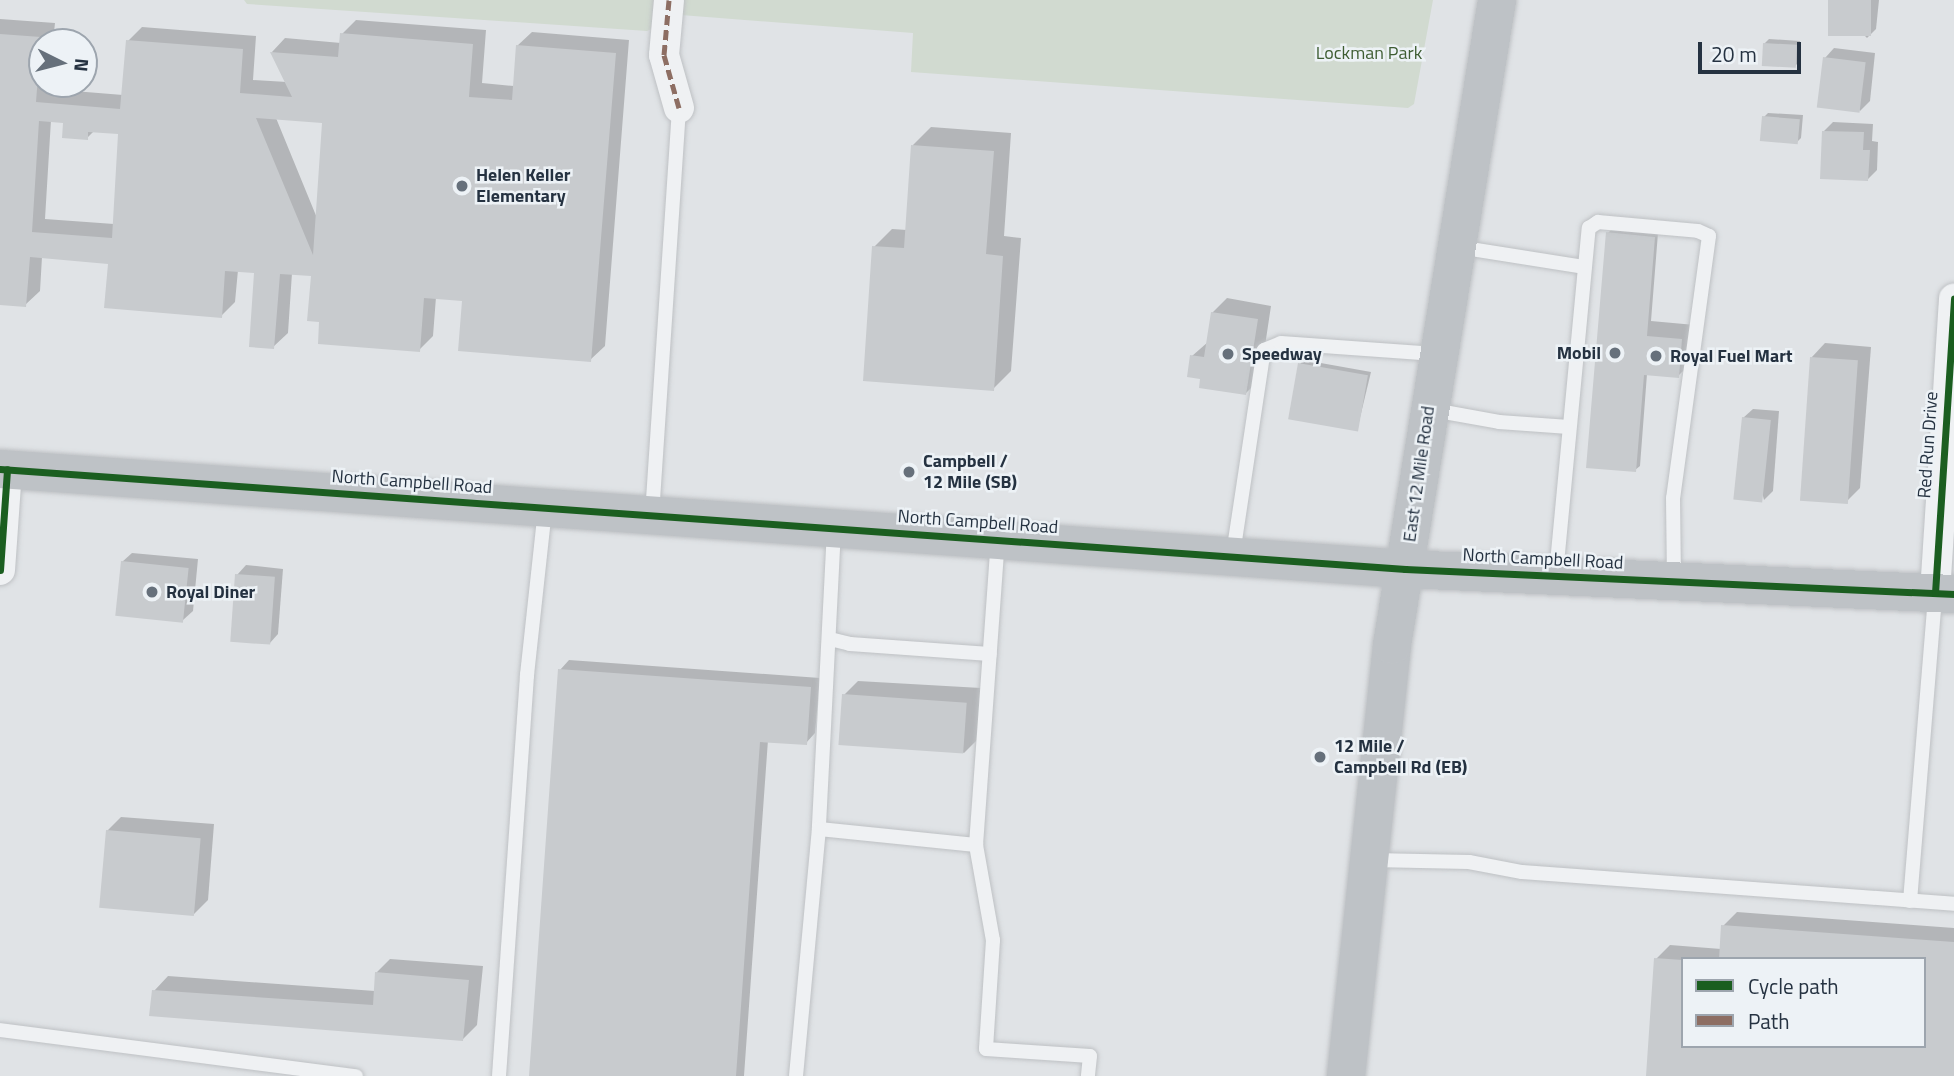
<!DOCTYPE html>
<html>
<head>
<meta charset="utf-8">
<style>
  body { margin:0 }
  #map { position:relative; width:1954px; height:1076px; overflow:hidden; background:#e0e3e6; font-family:"Titillium Web",sans-serif }
  div>[style] { position:absolute }
  [style*='--x'] { left:calc(var(--x)*1px); top:calc(var(--y)*1px); width:calc(var(--w)*1px); rotate:calc(var(--a)*1deg) }
  .green>* { inset:0; background:#d1dad0 }
  .shadow>* { inset:0; background:#0003 }
  .building>* { inset:0; background:#c8cbce; transform-origin:0 0 }
  .roads { filter:drop-shadow(0 0 2px #bec1c4) drop-shadow(0 0 2px #bec1c4) }
  .lane>* { height:14px; margin:-7px; padding:0 7px; transform-origin:7px; border-radius:7px; background:#eff1f3 }
  .street>* { height:30px; margin:-15px; padding:0 15px; transform-origin:15px; border-radius:15px; background:#eff1f3 }
  .secondary>* { height:38px; margin:-19px; padding:0 19px; transform-origin:19px; border-radius:19px; background:#bec2c6 }
  .quiet>* { height:5px; margin-top:-2.5px; transform-origin:0; background:repeating-linear-gradient(90deg,#8d6e63 0 10px,transparent 0 15px) }
  .cycleway>* { height:7px; margin:-3.5px; padding:0 3.5px; transform-origin:3.5px; border-radius:3.5px; background:#1b5e20 }
  .dots>* { width:19px; height:19px; translate:-50% -50%; box-sizing:border-box; border:4px solid #edf2f6; border-radius:50% }
  span { translate:-50% -50%; white-space:nowrap; text-align:center; line-height:1.15; -webkit-text-stroke:5px #edf2f6; paint-order:stroke }
  .park-label { font-size:18px; color:#3e5d32 }
  .poi-label { font-size:18px; color:#253241; font-weight:700 }
  .left { translate:0 -50%; text-align:left }
  .right { translate:-100% -50%; text-align:right }
  .street-label { font-size:18px; color:#253241 }
  .legend { position:absolute; left:1681px; top:957px; width:245px; height:91px; box-sizing:border-box; background:#edf2f6; border:2px solid #9da5ae; margin:0; padding:9px 12px; list-style:none; font-size:21px; color:#253241 }
  .legend li { display:flex; align-items:center; gap:14px; height:35px }
  .legend b { width:35px; border:2px solid #9da5ae }
  .north { position:absolute; left:28px; top:28px; width:70px; height:70px; box-sizing:border-box; background:#edf2f6; border:2px solid #9da5ae; border-radius:50%; rotate:96deg; font-size:19px; font-weight:700; line-height:28px; text-align:center; color:#253241 }
  .north::after { content:''; display:block; margin:auto; width:24px; height:32px; background:#66707b; clip-path:polygon(50% 0,100% 100%,50% 72%,0 100%) }
  .scale { position:absolute; left:1698px; top:42px; width:103px; height:32px; box-sizing:border-box; border:4px solid #253241; border-top:0; padding-left:9px; font-size:21px; line-height:24px; white-space:nowrap; color:#253241; -webkit-text-stroke:5px #edf2f6; paint-order:stroke }
</style>
</head>
<body>
<div id="map">
  <div class="green">
    <div style="clip-path:polygon(244px 0,1433px 0,1414px 104px,1408px 108px,911px 72px,913px 33px,681px 15px,647px 31px,247px 4px)"></div>
  </div>
  <div class="shadow">
    <div style="clip-path:polygon(1830px 0,1879px 0,1876px 29px,1867px 38px)"></div>
    <div style="clip-path:polygon(evenodd,0 19px,55px 23px,53px 42px,42px 42px,42px 84px,50px 84px,49px 89px,123px 95px,128px 41px,142px 27px,256px 36px,253px 80px,287px 82px,272px 52px,285px 38px,341px 43px,342px 34px,356px 20px,486px 30px,482px 83px,514px 86px,517px 46px,532px 32px,629px 40px,605px 346px,590px 360px,464px 299px,436px 297px,433px 336px,419px 350px,321px 321px,313px 275px,292px 273px,288px 333px,273px 347px,256px 272px,238px 270px,235px 302px,221px 316px,110px 262px,42px 257px,40px 291px,25px 305px,0 303px,0 19px,276px 118px,324px 121px,317px 218px,276px 118px,0 19px,51px 120px,65px 121px,87px 138px,94px 131px,120px 132px,114px 224px,45px 219px,51px 120px)"></div>
    <div style="clip-path:polygon(1769px 39px,1800px 41px,1799px 62px,1794px 67px,1764px 44px)"></div>
    <div style="clip-path:polygon(1834px 48px,1875px 53px,1870px 101px,1860px 111px,1825px 58px)"></div>
    <div style="clip-path:polygon(1768px 113px,1803px 115px,1801px 138px,1797px 142px,1764px 117px)"></div>
    <div style="clip-path:polygon(1833px 122px,1873px 124px,1872px 141px,1878px 142px,1877px 170px,1868px 179px,1824px 131px)"></div>
    <div style="clip-path:polygon(931px 127px,1011px 133px,1004px 236px,1021px 238px,1011px 371px,993px 389px,874px 247px,892px 229px,907px 230px,913px 145px)"></div>
    <div style="clip-path:polygon(1612px 229px,1658px 233px,1651px 321px,1695px 325px,1692px 362px,1678px 376px,1647px 374px,1640px 466px,1635px 470px,1608px 233px)"></div>
    <div style="clip-path:polygon(1227px 298px,1271px 306px,1260px 379px,1246px 393px,1202px 378px,1192px 356px,1208px 342px,1212px 313px)"></div>
    <div style="clip-path:polygon(1825px 343px,1871px 347px,1860px 488px,1846px 502px,1811px 358px)"></div>
    <div style="clip-path:polygon(1304px 360px,1371px 372px,1357px 430px,1300px 364px)"></div>
    <div style="clip-path:polygon(1753px 409px,1779px 411px,1773px 491px,1764px 500px,1743px 418px)"></div>
    <div style="clip-path:polygon(132px 553px,198px 559px,193px 611px,183px 620px,122px 562px)"></div>
    <div style="clip-path:polygon(246px 565px,283px 569px,278px 634px,269px 644px,237px 575px)"></div>
    <div style="clip-path:polygon(569px 660px,820px 678px,815px 733px,806px 743px,768px 740px,744px 1076px,531px 1076px,560px 670px)"></div>
    <div style="clip-path:polygon(858px 681px,981px 688px,978px 739px,964px 753px,844px 695px)"></div>
    <div style="clip-path:polygon(121px 817px,214px 824px,208px 900px,194px 914px,107px 831px)"></div>
    <div style="clip-path:polygon(evenodd,1737px 912px,1954px 928px,1954px 1076px,1648px 1076px,1656px 959px,1670px 945px,1721px 949px,1723px 926px,1737px 912px,1683px 959px,1924px 959px,1924px 1046px,1683px 1046px,1683px 959px)"></div>
    <div style="clip-path:polygon(390px 959px,483px 966px,477px 1025px,463px 1039px,154px 991px,168px 976px,375px 991px,376px 973px)"></div>
  </div>
  <div class="building">
    <div style="left:1828px;top:0;width:43px;height:36px"></div>
    <div style="clip-path:polygon(evenodd,340px 33px,473px 44px,469px 97px,512px 100px,516px 45px,616px 53px,591px 362px,458px 351px,462px 301px,424px 298px,420px 352px,318px 344px,319px 322px,307px 321px,311px 276px,280px 274px,274px 349px,249px 347px,254px 273px,225px 271px,222px 318px,104px 308px,108px 264px,30px 257px,26px 307px,0 305px,0 34px,41px 37px,36px 102px,120px 109px,126px 40px,243px 49px,240px 93px,292px 97px,270px 52px,338px 57px,340px 33px,256px 118px,322px 123px,313px 255px,256px 118px,340px 33px,39px 121px,63px 123px,62px 138px,88px 140px,88px 132px,118px 134px,112px 238px,32px 232px,39px 121px)"></div>
    <div style="left:1763px;top:43px;width:34px;height:23px;rotate:3deg"></div>
    <div style="left:1823px;top:57px;width:43px;height:51px;rotate:7deg"></div>
    <div style="left:1762px;top:116px;width:38px;height:25px;rotate:5deg"></div>
    <div style="clip-path:polygon(1822px 131px,1864px 132px,1863px 150px,1870px 150px,1868px 181px,1820px 179px)"></div>
    <div style="clip-path:polygon(911px 145px,994px 151px,986px 254px,1003px 256px,994px 391px,863px 381px,872px 246px,904px 248px)"></div>
    <div style="clip-path:polygon(1606px 232px,1655px 237px,1647px 336px,1682px 339px,1679px 378px,1644px 375px,1636px 472px,1586px 468px)"></div>
    <div style="clip-path:polygon(1211px 312px,1258px 319px,1246px 395px,1199px 388px,1200px 379px,1187px 377px,1190px 355px,1204px 357px)"></div>
    <div style="left:1810px;top:357px;width:48px;height:144px;rotate:4deg"></div>
    <div style="left:1298px;top:363px;width:71px;height:57px;rotate:10deg"></div>
    <div style="left:1742px;top:417px;width:29px;height:83px;rotate:6deg"></div>
    <div style="left:121px;top:561px;width:68px;height:55px;rotate:6deg"></div>
    <div style="left:235px;top:574px;width:40px;height:68px;rotate:4deg"></div>
    <div style="clip-path:polygon(558px 669px,811px 687px,807px 745px,760px 742px,736px 1076px,529px 1076px)"></div>
    <div style="left:842px;top:694px;width:125px;height:51px;rotate:4deg"></div>
    <div style="left:106px;top:830px;width:95px;height:78px;rotate:5deg"></div>
    <div style="clip-path:polygon(1721px 925px,1954px 942px,1954px 1076px,1646px 1076px,1654px 958px,1683px 960px,1683px 1046px,1924px 1046px,1924px 959px,1719px 959px)"></div>
    <div style="clip-path:polygon(375px 972px,469px 980px,463px 1041px,149px 1016px,152px 990px,373px 1005px)"></div>
  </div>
  <div class="roads">
    <div class="lane">
      <div style="--x:1458;--y:247;--w:128;--a:9"></div>
      <div style="--x:1433;--y:410;--w:67;--a:10.3"></div>
      <div style="--x:1499;--y:422;--w:70;--a:4.1"></div>
      <div style="--x:652;--y:515;--w:408;--a:-86.2"></div>
      <div style="--x:834;--y:529;--w:300;--a:92.9"></div>
      <div style="--x:819;--y:829;--w:158;--a:5.8"></div>
      <div style="--x:976;--y:845;--w:305;--a:-85.9"></div>
      <div style="--x:1233;--y:554;--w:206;--a:-81.4"></div>
      <div style="--x:1264;--y:350;--w:18;--a:-22"></div>
      <div style="--x:1281;--y:343;--w:155;--a:4.1"></div>
      <div style="--x:1556;--y:574;--w:348;--a:-84.6"></div>
      <div style="--x:1589;--y:228;--w:11;--a:-34"></div>
      <div style="--x:1598;--y:222;--w:100;--a:5.1"></div>
      <div style="--x:1698;--y:231;--w:12;--a:24"></div>
      <div style="--x:1709;--y:236;--w:264;--a:97.8"></div>
      <div style="--x:1673;--y:498;--w:80;--a:89.3"></div>
      <div style="--x:830;--y:639;--w:21;--a:14"></div>
      <div style="--x:850;--y:644;--w:140;--a:4.1"></div>
      <div style="--x:976;--y:845;--w:97;--a:79.9"></div>
      <div style="--x:993;--y:940;--w:109;--a:93.7"></div>
      <div style="--x:986;--y:1049;--w:104;--a:3.9"></div>
      <div style="--x:1090;--y:1056;--w:20;--a:96"></div>
      <div style="--x:1372;--y:860;--w:97;--a:1.2"></div>
      <div style="--x:1469;--y:862;--w:54;--a:10.7"></div>
      <div style="--x:1522;--y:872;--w:433;--a:4.2"></div>
      <div style="--x:1910;--y:901;--w:308;--a:-85.3"></div>
      <div style="--x:0;--y:1030;--w:359;--a:7.4"></div>
      <div style="--x:499;--y:1076;--w:402;--a:-86"></div>
      <div style="--x:527;--y:675;--w:167;--a:-83.8"></div>
      <div style="--x:796;--y:1076;--w:248;--a:-84.7"></div>
    </div>
    <div class="street">
      <div style="--x:669;--y:0;--w:55;--a:95.2"></div>
      <div style="--x:664;--y:55;--w:55;--a:74.2"></div>
      <div style="--x:0;--y:570;--w:101;--a:-86"></div>
      <div style="--x:1935;--y:593;--w:295;--a:-86.3"></div>
    </div>
    <div class="secondary">
      <div style="--x:0;--y:469;--w:1409;--a:4.07"></div>
      <div style="--x:1405;--y:569;--w:550;--a:2.61"></div>
      <div style="--x:1346;--y:1076;--w:433;--a:-83.9"></div>
      <div style="--x:1392;--y:645;--w:653;--a:-80.75"></div>
    </div>
  </div>
  <div class="quiet">
    <div style="--x:669;--y:0;--w:55;--a:95.2"></div>
    <div style="--x:664;--y:55;--w:55;--a:74.2"></div>
  </div>
  <div class="cycleway">
    <div style="--x:0;--y:469;--w:1409;--a:4.07"></div>
    <div style="--x:1405;--y:569;--w:550;--a:2.61"></div>
    <div style="--x:0;--y:570;--w:101;--a:-86"></div>
    <div style="--x:1935;--y:593;--w:295;--a:-86.3"></div>
  </div>
  <div class="dots">
    <div style="left:462px;top:186px;background:#66707b"></div>
    <div style="left:1615px;top:353px;background:#66707b"></div>
    <div style="left:1228px;top:354px;background:#66707b"></div>
    <div style="left:1656px;top:356px;background:#66707b"></div>
    <div style="left:909px;top:472px;background:#66707b"></div>
    <div style="left:152px;top:592px;background:#66707b"></div>
    <div style="left:1320px;top:757px;background:#66707b"></div>
  </div>
  <div class="park-label">
    <span style="left:1369px;top:53px">Lockman Park</span>
  </div>
  <div class="poi-label">
    <span class="left" style="left:476px;top:186px">Helen Keller<br>Elementary</span>
    <span class="right" style="left:1601px;top:353px">Mobil</span>
    <span class="left" style="left:1242px;top:354px">Speedway</span>
    <span class="left" style="left:1670px;top:356px">Royal Fuel Mart</span>
    <span class="left" style="left:923px;top:472px">Campbell /<br>12 Mile (SB)</span>
    <span class="left" style="left:166px;top:592px">Royal Diner</span>
    <span class="left" style="left:1334px;top:757px">12 Mile /<br>Campbell Rd (EB)</span>
  </div>
  <div class="street-label">
    <span style="left:1928px;top:445px;rotate:-86deg">Red Run Drive</span>
    <span style="left:1419px;top:474px;rotate:-82deg">East 12 Mile Road</span>
    <span style="left:412px;top:482px;rotate:4deg">North Campbell Road</span>
    <span style="left:978px;top:522px;rotate:4deg">North Campbell Road</span>
    <span style="left:1543px;top:559px;rotate:3deg">North Campbell Road</span>
  </div>
  <ul class="legend">
  <li><b style="height:9px;background:#1b5e20"></b>Cycle path</li>
  <li><b style="height:9px;background:#8d6e63"></b>Path</li>
  </ul>
  <div class="north">N</div>
  <div class="scale">20 m</div>
</div>
</body>
</html>
